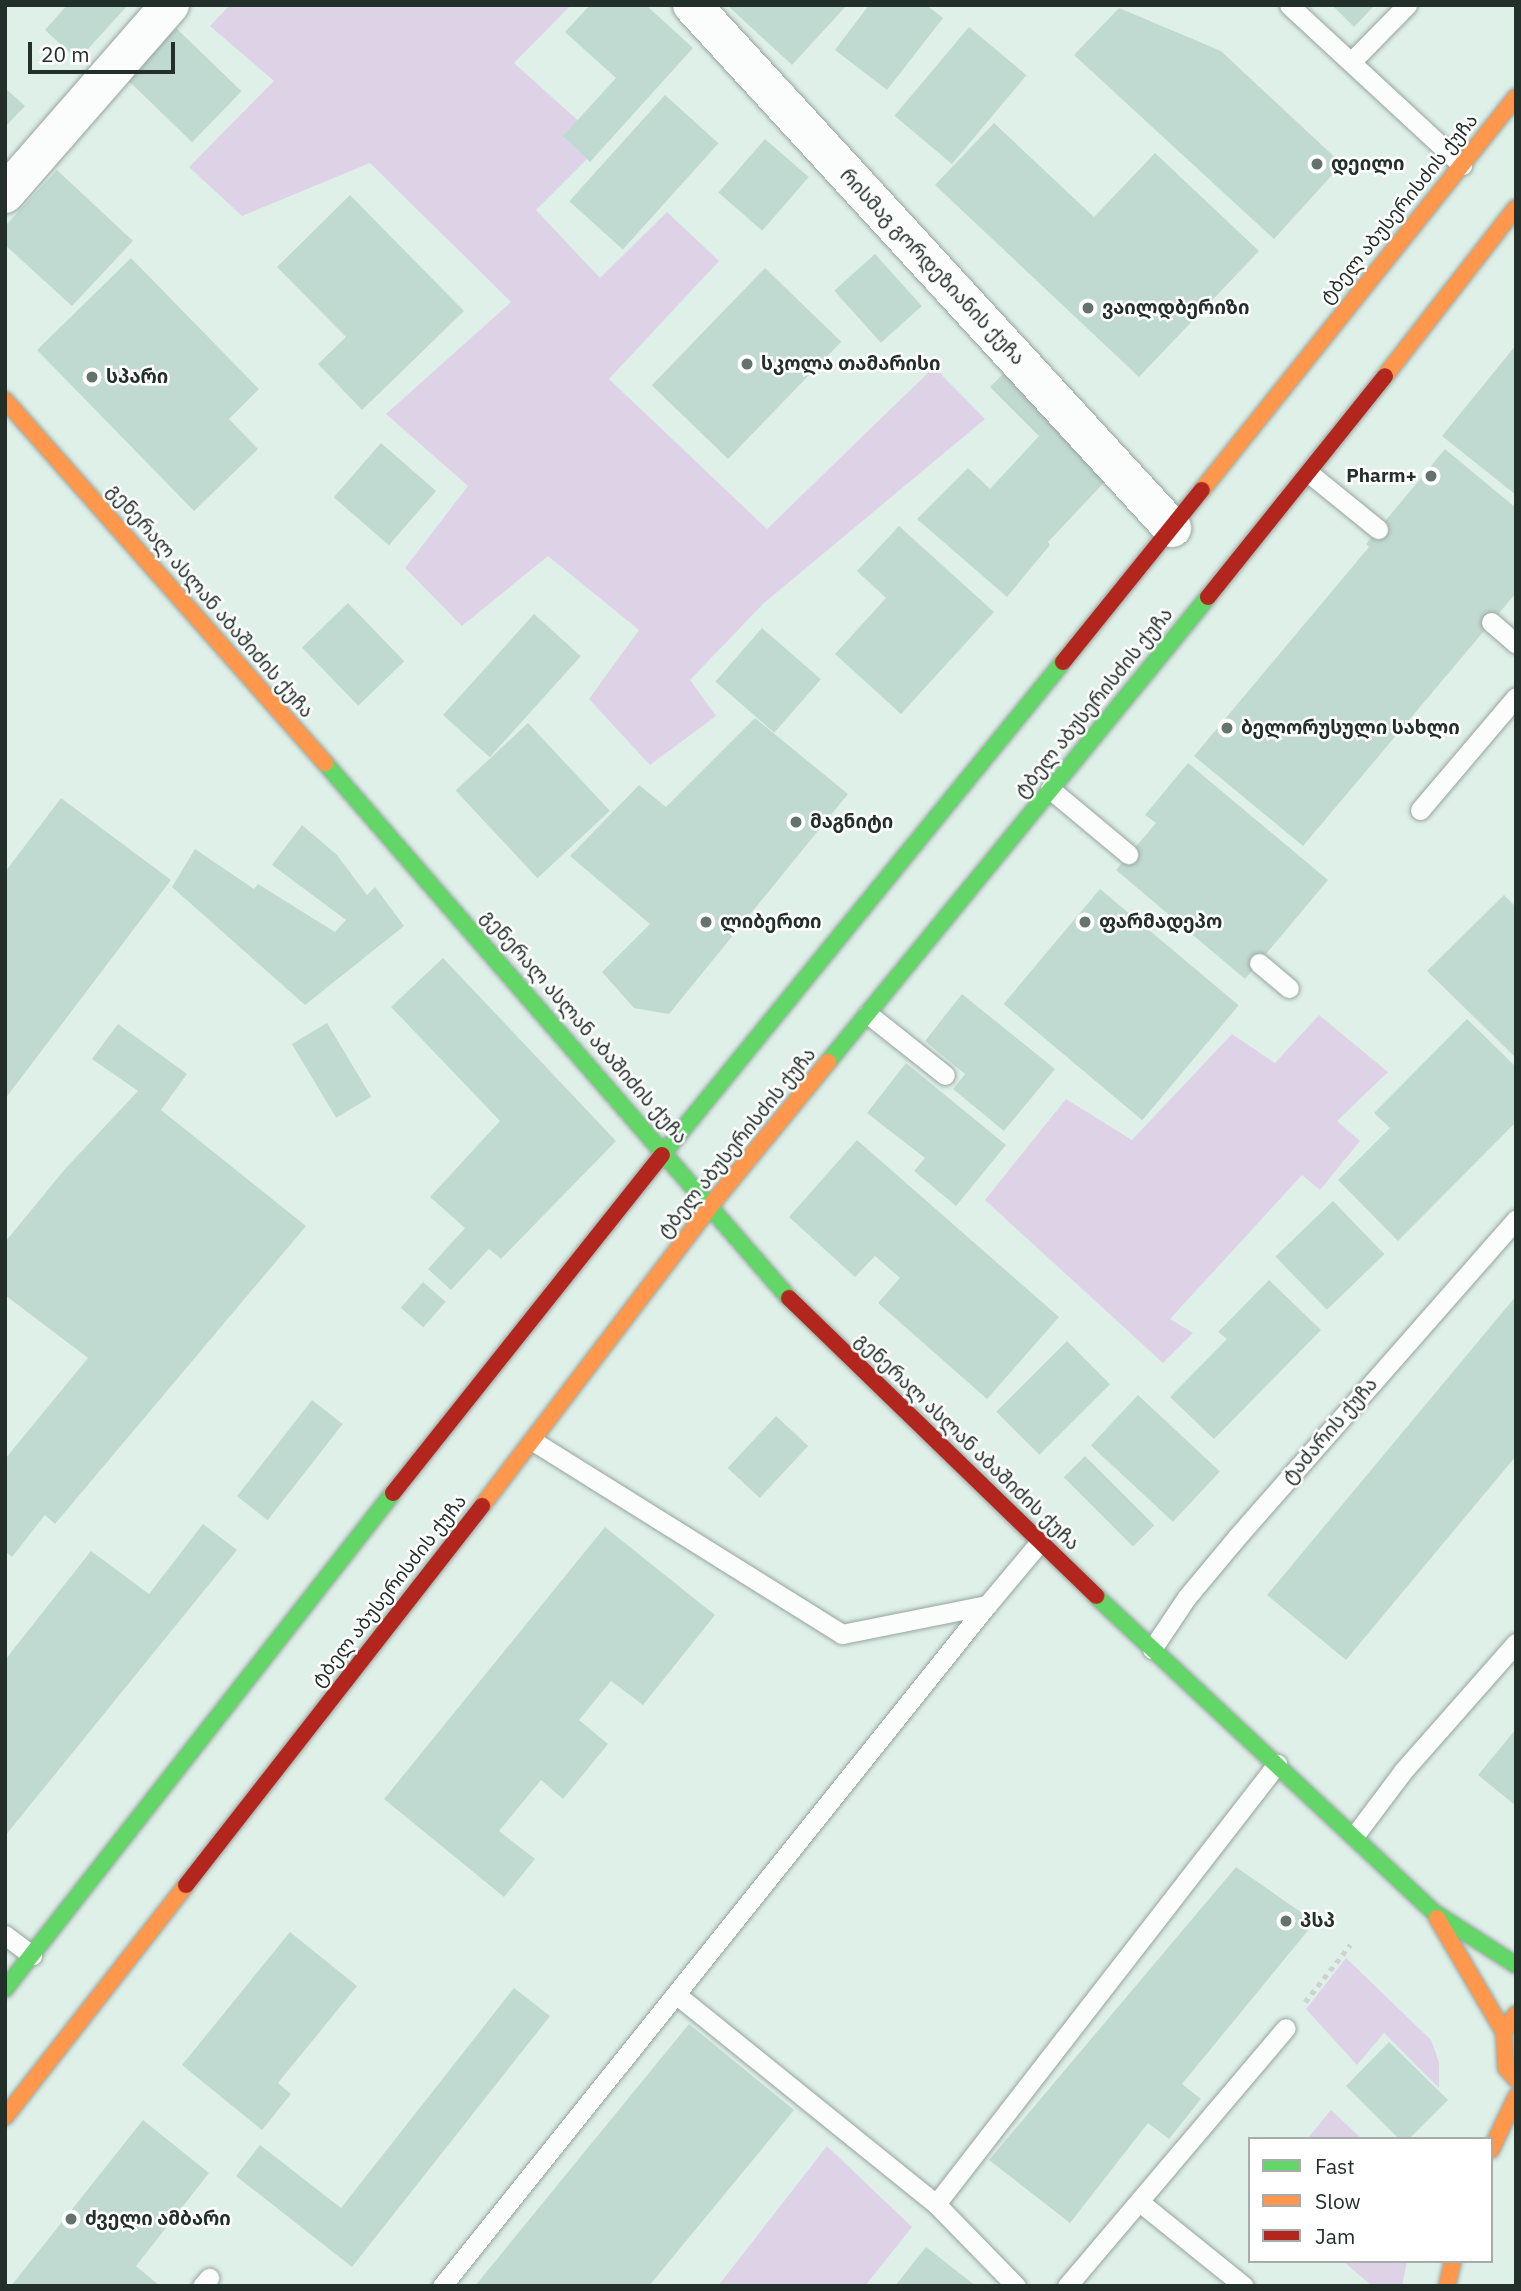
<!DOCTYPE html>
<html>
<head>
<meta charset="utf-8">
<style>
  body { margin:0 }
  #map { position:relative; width:1521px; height:2291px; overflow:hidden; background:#dff0e9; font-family:"IBM Plex Sans","Noto Sans Georgian",sans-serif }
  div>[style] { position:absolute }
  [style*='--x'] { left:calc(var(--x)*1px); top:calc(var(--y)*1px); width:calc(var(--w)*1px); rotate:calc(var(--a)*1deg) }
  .green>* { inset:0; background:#ded3e6 }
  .building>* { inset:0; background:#c1dad1; transform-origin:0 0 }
  .path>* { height:4.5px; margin-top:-2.25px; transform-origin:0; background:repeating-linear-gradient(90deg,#ced3d1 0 5px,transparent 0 10px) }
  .roads { filter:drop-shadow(0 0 2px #96a49e) drop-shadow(0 0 2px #96a49e) }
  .lane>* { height:19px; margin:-9.5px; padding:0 9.5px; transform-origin:9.5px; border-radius:9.5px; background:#fafdfc }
  .street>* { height:38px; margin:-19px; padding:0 19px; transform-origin:19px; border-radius:19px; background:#fafdfc }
  .fast>* { height:16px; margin:-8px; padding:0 8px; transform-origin:8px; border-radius:8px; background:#63d668 }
  .slow>* { height:16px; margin:-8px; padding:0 8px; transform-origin:8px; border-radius:8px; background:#ff974d }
  .jam>* { height:16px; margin:-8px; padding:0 8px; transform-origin:8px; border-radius:8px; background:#b3261e }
  .dots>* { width:19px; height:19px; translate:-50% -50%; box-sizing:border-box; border:4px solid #fff; border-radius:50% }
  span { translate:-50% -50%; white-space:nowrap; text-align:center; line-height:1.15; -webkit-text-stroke:5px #fff; paint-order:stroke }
  .poi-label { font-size:19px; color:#232f2a; font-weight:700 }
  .left { translate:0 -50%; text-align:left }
  .right { translate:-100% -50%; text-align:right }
  .street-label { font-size:19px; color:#232f2a }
  .frame { position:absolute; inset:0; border:7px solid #232f2a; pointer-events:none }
  .legend { position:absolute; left:1248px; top:2137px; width:245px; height:126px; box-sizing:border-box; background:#fff; border:2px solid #a7acaa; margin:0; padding:9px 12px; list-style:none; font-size:21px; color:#232f2a }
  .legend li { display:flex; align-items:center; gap:14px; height:35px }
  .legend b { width:35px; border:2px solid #a7acaa }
  .scale { position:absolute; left:28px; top:42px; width:147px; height:32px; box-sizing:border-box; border:4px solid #232f2a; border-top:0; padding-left:9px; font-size:21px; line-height:24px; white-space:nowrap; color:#232f2a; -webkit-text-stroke:5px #fff; paint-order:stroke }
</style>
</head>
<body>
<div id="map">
  <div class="green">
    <div style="clip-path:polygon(230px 5px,571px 5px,514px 63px,603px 143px,536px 210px,600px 278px,667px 212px,719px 261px,609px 379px,767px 529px,934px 367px,985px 419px,764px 603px,690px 680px,716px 716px,650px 765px,589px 699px,639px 630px,548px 556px,462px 626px,405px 568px,468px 486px,386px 414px,511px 302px,370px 163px,242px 216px,189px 167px,274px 81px,210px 26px)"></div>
    <div style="clip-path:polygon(1319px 1015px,1388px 1072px,1337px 1121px,1360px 1141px,1320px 1190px,1302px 1175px,1170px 1319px,1193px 1333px,1163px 1363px,985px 1200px,1066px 1099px,1132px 1140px,1232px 1034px,1275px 1063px)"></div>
    <div style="clip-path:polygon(1346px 1958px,1431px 2040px,1439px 2062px,1439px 2088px,1384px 2033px,1357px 2065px,1306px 2009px)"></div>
    <div style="clip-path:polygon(1331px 2110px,1362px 2139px,1307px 2139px)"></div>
    <div style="clip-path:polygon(827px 2146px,912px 2227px,865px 2286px,718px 2286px)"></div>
    <div style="clip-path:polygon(1343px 2261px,1407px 2261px,1402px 2286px,1372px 2286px)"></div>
  </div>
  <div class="building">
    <div style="clip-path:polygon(67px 5px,128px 5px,78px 60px,45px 30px)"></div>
    <div style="clip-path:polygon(590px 5px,646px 5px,693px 48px,590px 162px,563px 136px,616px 78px,565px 32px)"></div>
    <div style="clip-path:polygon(727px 5px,847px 5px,792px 65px)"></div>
    <div style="clip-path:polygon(869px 5px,926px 5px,943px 18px,887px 90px,835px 50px)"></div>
    <div style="clip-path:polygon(1332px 5px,1375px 5px,1354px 27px)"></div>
    <div style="clip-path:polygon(1119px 8px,1221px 51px,1342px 164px,1274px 239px,1074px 55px)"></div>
    <div style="left:969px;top:27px;width:75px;height:116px;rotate:40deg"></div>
    <div style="left:176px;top:28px;width:91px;height:71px;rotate:44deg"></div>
    <div style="clip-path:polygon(5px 88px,25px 106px,5px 127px)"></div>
    <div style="left:665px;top:95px;width:72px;height:143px;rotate:42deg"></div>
    <div style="clip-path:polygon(994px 123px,1094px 217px,1155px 153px,1259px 251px,1139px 377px,935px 185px)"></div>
    <div style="left:765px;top:139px;width:58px;height:71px;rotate:41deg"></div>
    <div style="clip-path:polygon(57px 170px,133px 241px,72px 306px,5px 245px,5px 226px)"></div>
    <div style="clip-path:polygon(350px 195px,464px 311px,362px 410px,318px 364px,346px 337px,277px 267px)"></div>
    <div style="left:875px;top:254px;width:70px;height:55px;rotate:48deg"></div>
    <div style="clip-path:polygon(131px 258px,259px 389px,229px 419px,258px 449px,194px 511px,37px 350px)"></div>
    <div style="left:765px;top:268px;width:106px;height:163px;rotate:44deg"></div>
    <div style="clip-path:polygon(1516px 345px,1516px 495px,1442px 436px)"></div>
    <div style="clip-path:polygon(1009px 368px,1115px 471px,1048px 542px,1050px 545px,1007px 597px,917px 519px,968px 468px,990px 489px,1039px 436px,990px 387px)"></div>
    <div style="left:381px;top:443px;width:73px;height:72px;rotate:41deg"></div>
    <div style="clip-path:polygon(1445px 449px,1516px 508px,1516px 593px,1303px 846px,1194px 756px,1369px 547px,1366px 544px)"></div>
    <div style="clip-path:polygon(899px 526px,994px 612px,901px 714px,835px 654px,886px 598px,857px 571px)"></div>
    <div style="left:348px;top:603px;width:81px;height:64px;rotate:46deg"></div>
    <div style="left:534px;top:614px;width:63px;height:136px;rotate:42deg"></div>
    <div style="left:762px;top:628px;width:78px;height:71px;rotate:41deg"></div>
    <div style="clip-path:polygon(755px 718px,848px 794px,669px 1014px,634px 1008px,602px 972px,650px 924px,570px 856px,639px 785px,666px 807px)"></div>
    <div style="left:528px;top:723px;width:120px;height:99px;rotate:47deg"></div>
    <div style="clip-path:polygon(1188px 763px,1328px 880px,1245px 979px,1116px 870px,1156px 823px,1145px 815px)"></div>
    <div style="clip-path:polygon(61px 798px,171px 880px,5px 1099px,5px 872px)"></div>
    <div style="clip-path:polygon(302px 825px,337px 855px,367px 895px,375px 887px,404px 926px,305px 1005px,172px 887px,195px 849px,254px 889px,258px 884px,335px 932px,346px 920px,272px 865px)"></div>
    <div style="left:1100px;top:889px;width:181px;height:150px;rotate:40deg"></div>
    <div style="clip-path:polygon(1504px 895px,1516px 907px,1516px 1058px,1427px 971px)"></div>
    <div style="clip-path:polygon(443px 958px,616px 1141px,501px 1259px,489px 1249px,451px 1290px,428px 1269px,465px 1228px,430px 1197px,500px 1121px,391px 1007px)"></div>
    <div style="clip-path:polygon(962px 994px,1055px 1069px,1004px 1131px,953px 1089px,965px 1074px,925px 1041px)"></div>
    <div style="clip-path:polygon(1467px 1019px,1516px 1067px,1516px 1122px,1398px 1241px,1338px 1180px,1390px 1128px,1374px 1113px)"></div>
    <div style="left:327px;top:1023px;width:86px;height:41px;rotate:59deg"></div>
    <div style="clip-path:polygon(118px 1024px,187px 1074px,161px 1110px,306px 1226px,55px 1524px,45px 1515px,12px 1557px,5px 1551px,5px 1459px,88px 1358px,5px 1295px,5px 1242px,65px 1169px,138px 1091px,92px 1059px)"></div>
    <div style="clip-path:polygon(906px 1063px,1006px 1145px,956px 1206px,914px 1171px,925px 1158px,867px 1113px)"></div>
    <div style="clip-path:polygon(857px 1140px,1059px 1317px,987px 1399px,878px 1303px,900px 1278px,875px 1256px,855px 1277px,789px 1217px)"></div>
    <div style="left:1333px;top:1201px;width:74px;height:80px;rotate:46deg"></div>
    <div style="clip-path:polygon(1269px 1280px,1321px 1330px,1214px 1439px,1170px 1397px,1227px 1339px,1218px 1332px)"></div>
    <div style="left:423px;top:1282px;width:30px;height:34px;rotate:41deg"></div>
    <div style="clip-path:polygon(1516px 1296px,1516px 1456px,1346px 1660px,1267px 1595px)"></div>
    <div style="left:1067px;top:1341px;width:61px;height:100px;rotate:45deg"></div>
    <div style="left:1138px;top:1395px;width:112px;height:69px;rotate:43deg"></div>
    <div style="left:312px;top:1400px;width:39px;height:122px;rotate:38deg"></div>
    <div style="left:776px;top:1416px;width:44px;height:71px;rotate:43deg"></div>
    <div style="left:1085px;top:1456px;width:98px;height:30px;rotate:45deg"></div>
    <div style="clip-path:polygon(203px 1524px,237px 1550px,5px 1836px,5px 1660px,91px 1551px,149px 1594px)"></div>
    <div style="clip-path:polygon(605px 1527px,715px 1615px,643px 1705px,611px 1681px,579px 1720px,608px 1744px,563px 1799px,541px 1780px,499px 1831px,535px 1859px,504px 1897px,384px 1799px)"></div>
    <div style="clip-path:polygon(1516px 1729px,1516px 1806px,1478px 1775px)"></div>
    <div style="clip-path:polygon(1236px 1867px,1315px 1922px,1182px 2084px,1201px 2099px,1169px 2139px,1148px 2123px,1070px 2223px,989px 2160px)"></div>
    <div style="clip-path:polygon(290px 1932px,357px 1986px,278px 2083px,291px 2094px,262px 2130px,182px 2065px)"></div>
    <div style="clip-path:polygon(514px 1988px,550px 2016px,352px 2267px,236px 2176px,260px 2145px,341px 2208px)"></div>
    <div style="clip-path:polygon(689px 2024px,794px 2110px,649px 2286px,475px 2286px)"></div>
    <div style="clip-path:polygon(1389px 2042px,1448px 2100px,1409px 2139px,1399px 2139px,1346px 2086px)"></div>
    <div style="clip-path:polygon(143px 2120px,209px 2173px,136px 2266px,160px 2286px,11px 2286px)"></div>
    <div style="clip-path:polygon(926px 2247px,976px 2286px,895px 2286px)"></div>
  </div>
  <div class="path">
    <div style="--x:1305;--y:2002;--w:73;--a:-51.7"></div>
  </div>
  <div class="roads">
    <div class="lane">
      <div style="--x:1289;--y:5;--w:236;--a:42.8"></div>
      <div style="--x:1351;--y:62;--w:80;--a:-45.5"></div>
      <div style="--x:1309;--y:473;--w:89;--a:39.1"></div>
      <div style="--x:1491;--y:622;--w:33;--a:41"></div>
      <div style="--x:1050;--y:789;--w:102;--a:39.8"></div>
      <div style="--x:1420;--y:810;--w:148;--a:-49.7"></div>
      <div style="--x:1259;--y:963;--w:39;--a:40"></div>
      <div style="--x:868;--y:1014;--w:98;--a:38.4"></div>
      <div style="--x:533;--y:1441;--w:364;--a:32"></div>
      <div style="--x:842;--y:1634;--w:148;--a:-11.3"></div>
      <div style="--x:987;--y:1605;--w:81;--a:-50"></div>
      <div style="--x:1152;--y:1649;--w:63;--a:-56.1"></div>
      <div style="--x:1187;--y:1597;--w:78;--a:-50.2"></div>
      <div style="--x:1237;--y:1537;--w:423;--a:-48.7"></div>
      <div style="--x:1355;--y:1835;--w:80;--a:-53.1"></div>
      <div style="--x:1403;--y:1771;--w:171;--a:-48.6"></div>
      <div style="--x:5;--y:1935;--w:34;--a:37"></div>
      <div style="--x:677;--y:1995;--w:333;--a:38.9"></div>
      <div style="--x:936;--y:2204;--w:115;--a:45.7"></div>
      <div style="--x:1141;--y:2203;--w:132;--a:38.9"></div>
      <div style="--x:936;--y:2204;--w:557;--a:-52.22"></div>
      <div style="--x:202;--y:2286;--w:11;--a:-49"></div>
      <div style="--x:442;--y:2286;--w:872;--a:-51.33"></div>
      <div style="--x:1067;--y:2286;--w:338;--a:-49.7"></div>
    </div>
    <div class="street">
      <div style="--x:692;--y:5;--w:710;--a:47.45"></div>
      <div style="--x:5;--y:194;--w:251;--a:-48.9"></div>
    </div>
    <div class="fast">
      <div style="--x:325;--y:763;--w:708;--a:49.07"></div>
      <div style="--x:828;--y:1062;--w:601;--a:-50.74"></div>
      <div style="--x:662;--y:1155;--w:635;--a:-50.88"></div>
      <div style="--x:1096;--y:1596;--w:464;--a:43.1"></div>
      <div style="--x:1435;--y:1913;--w:96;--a:32.7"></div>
      <div style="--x:5;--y:1989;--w:630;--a:-51.97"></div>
    </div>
    <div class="slow">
      <div style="--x:1385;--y:376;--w:213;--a:-52.1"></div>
      <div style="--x:5;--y:400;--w:484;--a:48.6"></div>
      <div style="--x:1202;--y:490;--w:503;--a:-51.38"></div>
      <div style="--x:482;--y:1506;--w:378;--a:-52.7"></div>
      <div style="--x:711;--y:1205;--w:185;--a:-50.7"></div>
      <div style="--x:1437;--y:1918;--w:132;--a:59.6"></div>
      <div style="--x:1516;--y:2014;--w:22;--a:124"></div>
      <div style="--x:1504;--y:2032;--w:36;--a:87"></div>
      <div style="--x:1506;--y:2068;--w:15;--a:48"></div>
      <div style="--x:5;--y:2117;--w:294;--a:-52"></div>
      <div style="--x:1491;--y:2150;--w:59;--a:-64.7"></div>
      <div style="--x:1447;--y:2286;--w:26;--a:-77"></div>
    </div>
    <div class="jam">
      <div style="--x:1208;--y:597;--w:283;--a:-51.3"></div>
      <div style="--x:1063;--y:662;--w:221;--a:-51.1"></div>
      <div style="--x:789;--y:1298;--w:428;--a:44.1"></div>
      <div style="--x:393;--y:1493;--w:432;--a:-51.5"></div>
      <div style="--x:186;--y:1885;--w:481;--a:-52"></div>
    </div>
  </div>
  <div class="dots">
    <div style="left:1317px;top:164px;background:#65736d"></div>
    <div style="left:1088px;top:308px;background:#65736d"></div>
    <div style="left:747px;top:364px;background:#65736d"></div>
    <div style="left:92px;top:377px;background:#65736d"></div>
    <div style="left:1431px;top:476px;background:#65736d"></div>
    <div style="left:1227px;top:728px;background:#65736d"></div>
    <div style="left:796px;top:822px;background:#65736d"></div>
    <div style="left:706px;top:922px;background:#65736d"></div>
    <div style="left:1085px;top:922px;background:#65736d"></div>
    <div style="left:1286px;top:1921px;background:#65736d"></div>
    <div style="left:71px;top:2219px;background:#65736d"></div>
  </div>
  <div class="poi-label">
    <span class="left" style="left:1331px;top:164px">დეილი</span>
    <span class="left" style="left:1102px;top:308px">ვაილდბერიზი</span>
    <span class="left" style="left:761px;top:364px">სკოლა თამარისი</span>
    <span class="left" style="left:106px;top:377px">სპარი</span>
    <span class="right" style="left:1417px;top:476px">Pharm+</span>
    <span class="left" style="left:1241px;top:728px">ბელორუსული სახლი</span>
    <span class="left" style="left:810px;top:822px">მაგნიტი</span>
    <span class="left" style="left:720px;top:922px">ლიბერთი</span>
    <span class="left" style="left:1099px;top:922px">ფარმადეპო</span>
    <span class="left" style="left:1300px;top:1921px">პსპ</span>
    <span class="left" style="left:85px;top:2219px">ძველი ამბარი</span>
  </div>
  <div class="street-label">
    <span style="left:1399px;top:209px;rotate:-51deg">ტბელ აბუსერისძის ქუჩა</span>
    <span style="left:932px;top:267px;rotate:47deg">რისმაგ გორდეზიანის ქუჩა</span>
    <span style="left:210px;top:601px;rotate:49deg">გენერალ ასლან აბაშიძის ქუჩა</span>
    <span style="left:1094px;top:703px;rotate:-51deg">ტბელ აბუსერისძის ქუჩა</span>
    <span style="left:584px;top:1027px;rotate:49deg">გენერალ ასლან აბაშიძის ქუჩა</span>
    <span style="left:737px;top:1143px;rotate:-51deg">ტბელ აბუსერისძის ქუჩა</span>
    <span style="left:1330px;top:1431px;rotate:-49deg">ტაძარის ქუჩა</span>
    <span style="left:967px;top:1442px;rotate:44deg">გენერალ ასლან აბაშიძის ქუჩა</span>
    <span style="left:389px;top:1591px;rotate:-52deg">ტბელ აბუსერისძის ქუჩა</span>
  </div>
  <div class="frame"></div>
  <ul class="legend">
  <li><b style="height:9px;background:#63d668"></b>Fast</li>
  <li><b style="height:9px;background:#ff974d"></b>Slow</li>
  <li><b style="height:9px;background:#b3261e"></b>Jam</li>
  </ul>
  <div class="scale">20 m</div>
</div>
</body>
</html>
